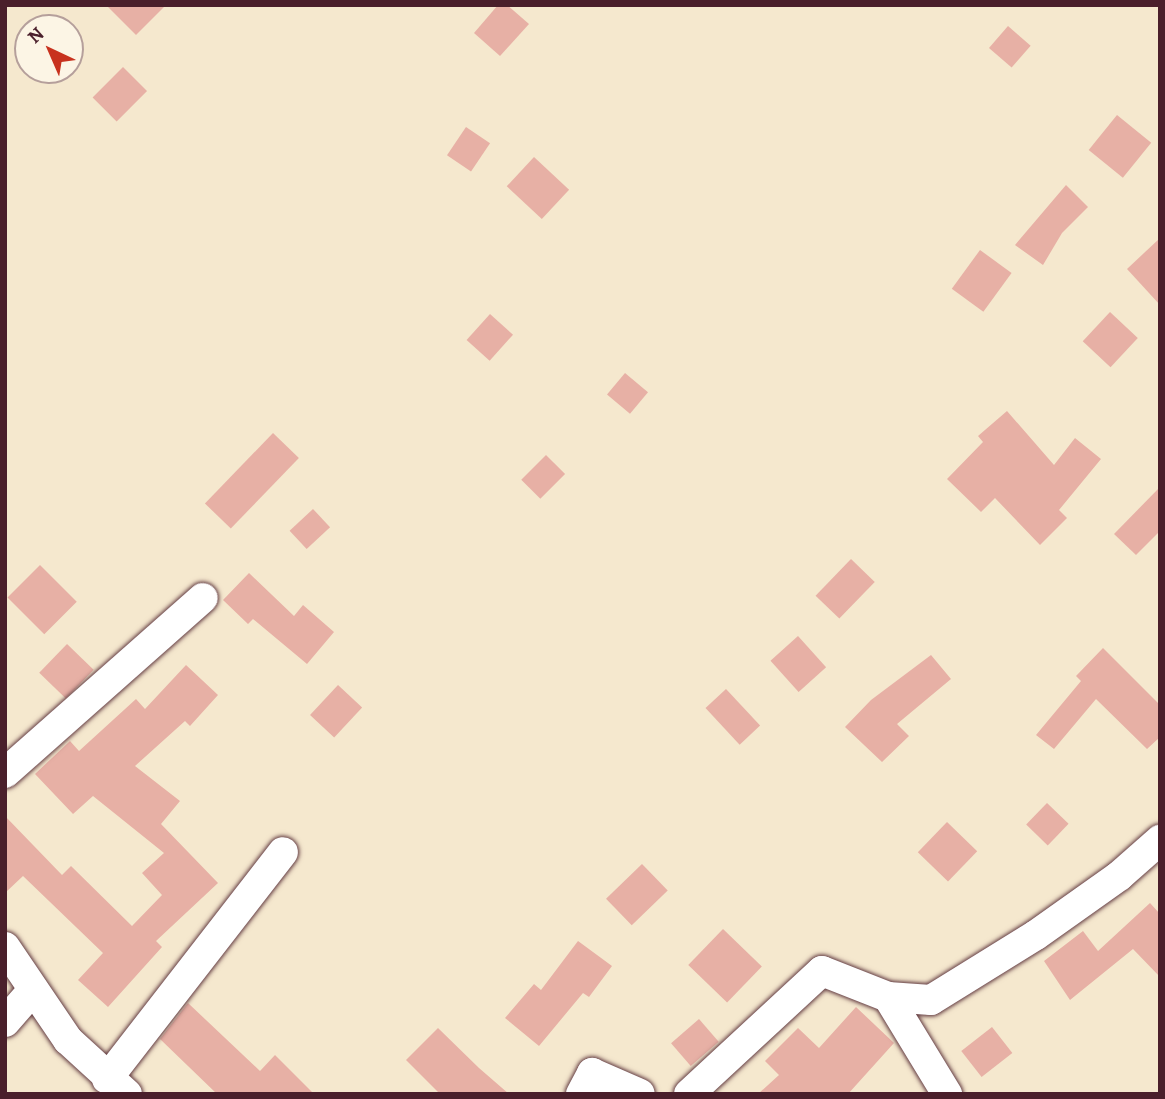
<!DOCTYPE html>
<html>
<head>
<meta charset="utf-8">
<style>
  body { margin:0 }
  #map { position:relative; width:1165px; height:1099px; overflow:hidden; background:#f5e8ce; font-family:Alegreya,serif }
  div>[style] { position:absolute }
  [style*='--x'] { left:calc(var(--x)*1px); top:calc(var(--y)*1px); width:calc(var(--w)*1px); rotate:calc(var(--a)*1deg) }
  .building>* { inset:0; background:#e7b0a5; transform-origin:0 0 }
  .roads { filter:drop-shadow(0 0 2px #643d43) drop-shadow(0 0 2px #643d43) }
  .street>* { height:30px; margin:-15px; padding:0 15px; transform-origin:15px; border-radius:15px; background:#fff }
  span { translate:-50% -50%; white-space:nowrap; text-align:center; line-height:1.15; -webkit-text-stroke:5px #fcf5e5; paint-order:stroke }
  .frame { position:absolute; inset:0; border:7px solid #4a1f2b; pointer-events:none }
  .north { position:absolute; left:14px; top:14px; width:70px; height:70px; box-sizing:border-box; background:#fcf5e5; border:2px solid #b59f9b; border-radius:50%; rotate:316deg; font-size:19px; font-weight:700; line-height:28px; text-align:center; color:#4a1f2b }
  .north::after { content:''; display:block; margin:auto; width:24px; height:32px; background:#c8321e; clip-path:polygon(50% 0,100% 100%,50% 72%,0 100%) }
</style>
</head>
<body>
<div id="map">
  <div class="building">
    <div style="clip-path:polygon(106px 5px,166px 5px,136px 35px)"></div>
    <div style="clip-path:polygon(498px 5px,507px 5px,529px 24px,500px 56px,474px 33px)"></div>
    <div style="left:1008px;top:26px;width:30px;height:29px;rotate:41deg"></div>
    <div style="left:123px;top:67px;width:34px;height:43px;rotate:45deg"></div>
    <div style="left:1117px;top:115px;width:44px;height:45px;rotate:39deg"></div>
    <div style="left:466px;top:127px;width:29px;height:34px;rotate:34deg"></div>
    <div style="left:534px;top:157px;width:48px;height:40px;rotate:43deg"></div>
    <div style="clip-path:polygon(1066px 185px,1088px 207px,1062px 233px,1043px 265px,1015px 245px)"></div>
    <div style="clip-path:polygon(1160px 238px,1160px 305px,1127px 269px)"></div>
    <div style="left:980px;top:250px;width:39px;height:48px;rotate:36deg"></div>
    <div style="left:1110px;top:312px;width:38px;height:40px;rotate:43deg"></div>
    <div style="left:490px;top:314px;width:31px;height:35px;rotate:42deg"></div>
    <div style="left:625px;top:373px;width:30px;height:28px;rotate:40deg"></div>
    <div style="clip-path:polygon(1007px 411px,1054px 465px,1075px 438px,1101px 459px,1059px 510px,1067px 518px,1040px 545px,995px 498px,981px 512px,947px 479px,983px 442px,978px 436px)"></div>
    <div style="left:273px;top:433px;width:36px;height:98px;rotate:44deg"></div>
    <div style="left:546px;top:455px;width:27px;height:35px;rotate:45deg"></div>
    <div style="clip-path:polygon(1160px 487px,1160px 531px,1136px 555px,1114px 534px)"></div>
    <div style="left:313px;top:509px;width:25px;height:32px;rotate:47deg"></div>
    <div style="left:851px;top:559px;width:33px;height:51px;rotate:44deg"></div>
    <div style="left:40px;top:565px;width:52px;height:46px;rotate:45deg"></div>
    <div style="clip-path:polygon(249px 573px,294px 616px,303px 605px,334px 632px,307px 664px,253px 619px,248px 624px,223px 600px)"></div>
    <div style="left:798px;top:636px;width:42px;height:37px;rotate:48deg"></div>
    <div style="left:67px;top:644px;width:37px;height:40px;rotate:44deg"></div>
    <div style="clip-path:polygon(1103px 648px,1160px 705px,1160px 737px,1147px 749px,1096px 699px,1054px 749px,1036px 735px,1081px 681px,1076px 676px)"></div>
    <div style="clip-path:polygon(931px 655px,951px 679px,897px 724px,909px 736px,882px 762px,845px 727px,871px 700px)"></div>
    <div style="clip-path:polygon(186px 665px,218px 695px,190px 726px,185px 721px,135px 766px,180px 801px,161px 824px,218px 883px,156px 941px,162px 947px,108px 1007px,78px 980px,103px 953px,23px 876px,5px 893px,5px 816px,62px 875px,71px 866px,132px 926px,162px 895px,142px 873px,164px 853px,93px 796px,73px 814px,35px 774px,70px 741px,79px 751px,136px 699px,145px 709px)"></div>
    <div style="left:338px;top:685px;width:33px;height:41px;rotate:43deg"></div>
    <div style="left:726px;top:689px;width:50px;height:28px;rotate:47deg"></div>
    <div style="left:1047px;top:803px;width:30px;height:30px;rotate:44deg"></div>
    <div style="left:947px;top:822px;width:42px;height:42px;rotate:44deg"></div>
    <div style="left:642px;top:864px;width:37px;height:50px;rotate:46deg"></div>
    <div style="clip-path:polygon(1150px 903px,1160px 914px,1160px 977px,1133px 949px,1070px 1000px,1044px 961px,1083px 931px,1098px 951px)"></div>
    <div style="left:723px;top:929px;width:54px;height:50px;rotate:44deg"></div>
    <div style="clip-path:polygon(578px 941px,612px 966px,589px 997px,583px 993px,539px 1046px,505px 1018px,534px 984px,541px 990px)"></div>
    <div style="clip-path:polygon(188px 1003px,260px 1071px,275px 1055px,314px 1094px,217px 1094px,160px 1039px)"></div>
    <div style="clip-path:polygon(856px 1007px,894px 1043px,848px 1094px,758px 1094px,779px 1075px,765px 1061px,798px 1028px,819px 1048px)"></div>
    <div style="left:699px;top:1019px;width:30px;height:37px;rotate:49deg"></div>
    <div style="left:992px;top:1027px;width:33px;height:39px;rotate:52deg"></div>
    <div style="clip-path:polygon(438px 1028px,479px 1068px,509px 1094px,440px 1094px,406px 1060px)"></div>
  </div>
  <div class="roads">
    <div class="street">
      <div style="--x:5;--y:773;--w:264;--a:-41.5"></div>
      <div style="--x:5;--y:947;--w:112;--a:55.9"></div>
      <div style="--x:68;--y:1040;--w:80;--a:42.5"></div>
      <div style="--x:888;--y:997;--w:114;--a:58.7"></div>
      <div style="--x:5;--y:1022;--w:43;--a:-48.8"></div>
      <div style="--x:107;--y:1079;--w:287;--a:-52.2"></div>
      <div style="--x:581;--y:1094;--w:24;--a:-62"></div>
      <div style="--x:592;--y:1073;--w:52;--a:23.6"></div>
      <div style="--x:689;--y:1094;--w:181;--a:-42.8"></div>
      <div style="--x:822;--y:971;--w:71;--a:21.5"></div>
      <div style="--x:888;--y:997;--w:43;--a:4"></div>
      <div style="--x:931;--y:1000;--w:123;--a:-31.8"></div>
      <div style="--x:1036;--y:935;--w:102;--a:-35.4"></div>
      <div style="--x:1119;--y:876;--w:55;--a:-41.3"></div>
    </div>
  </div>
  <div class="frame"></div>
  <div class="north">N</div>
</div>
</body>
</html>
